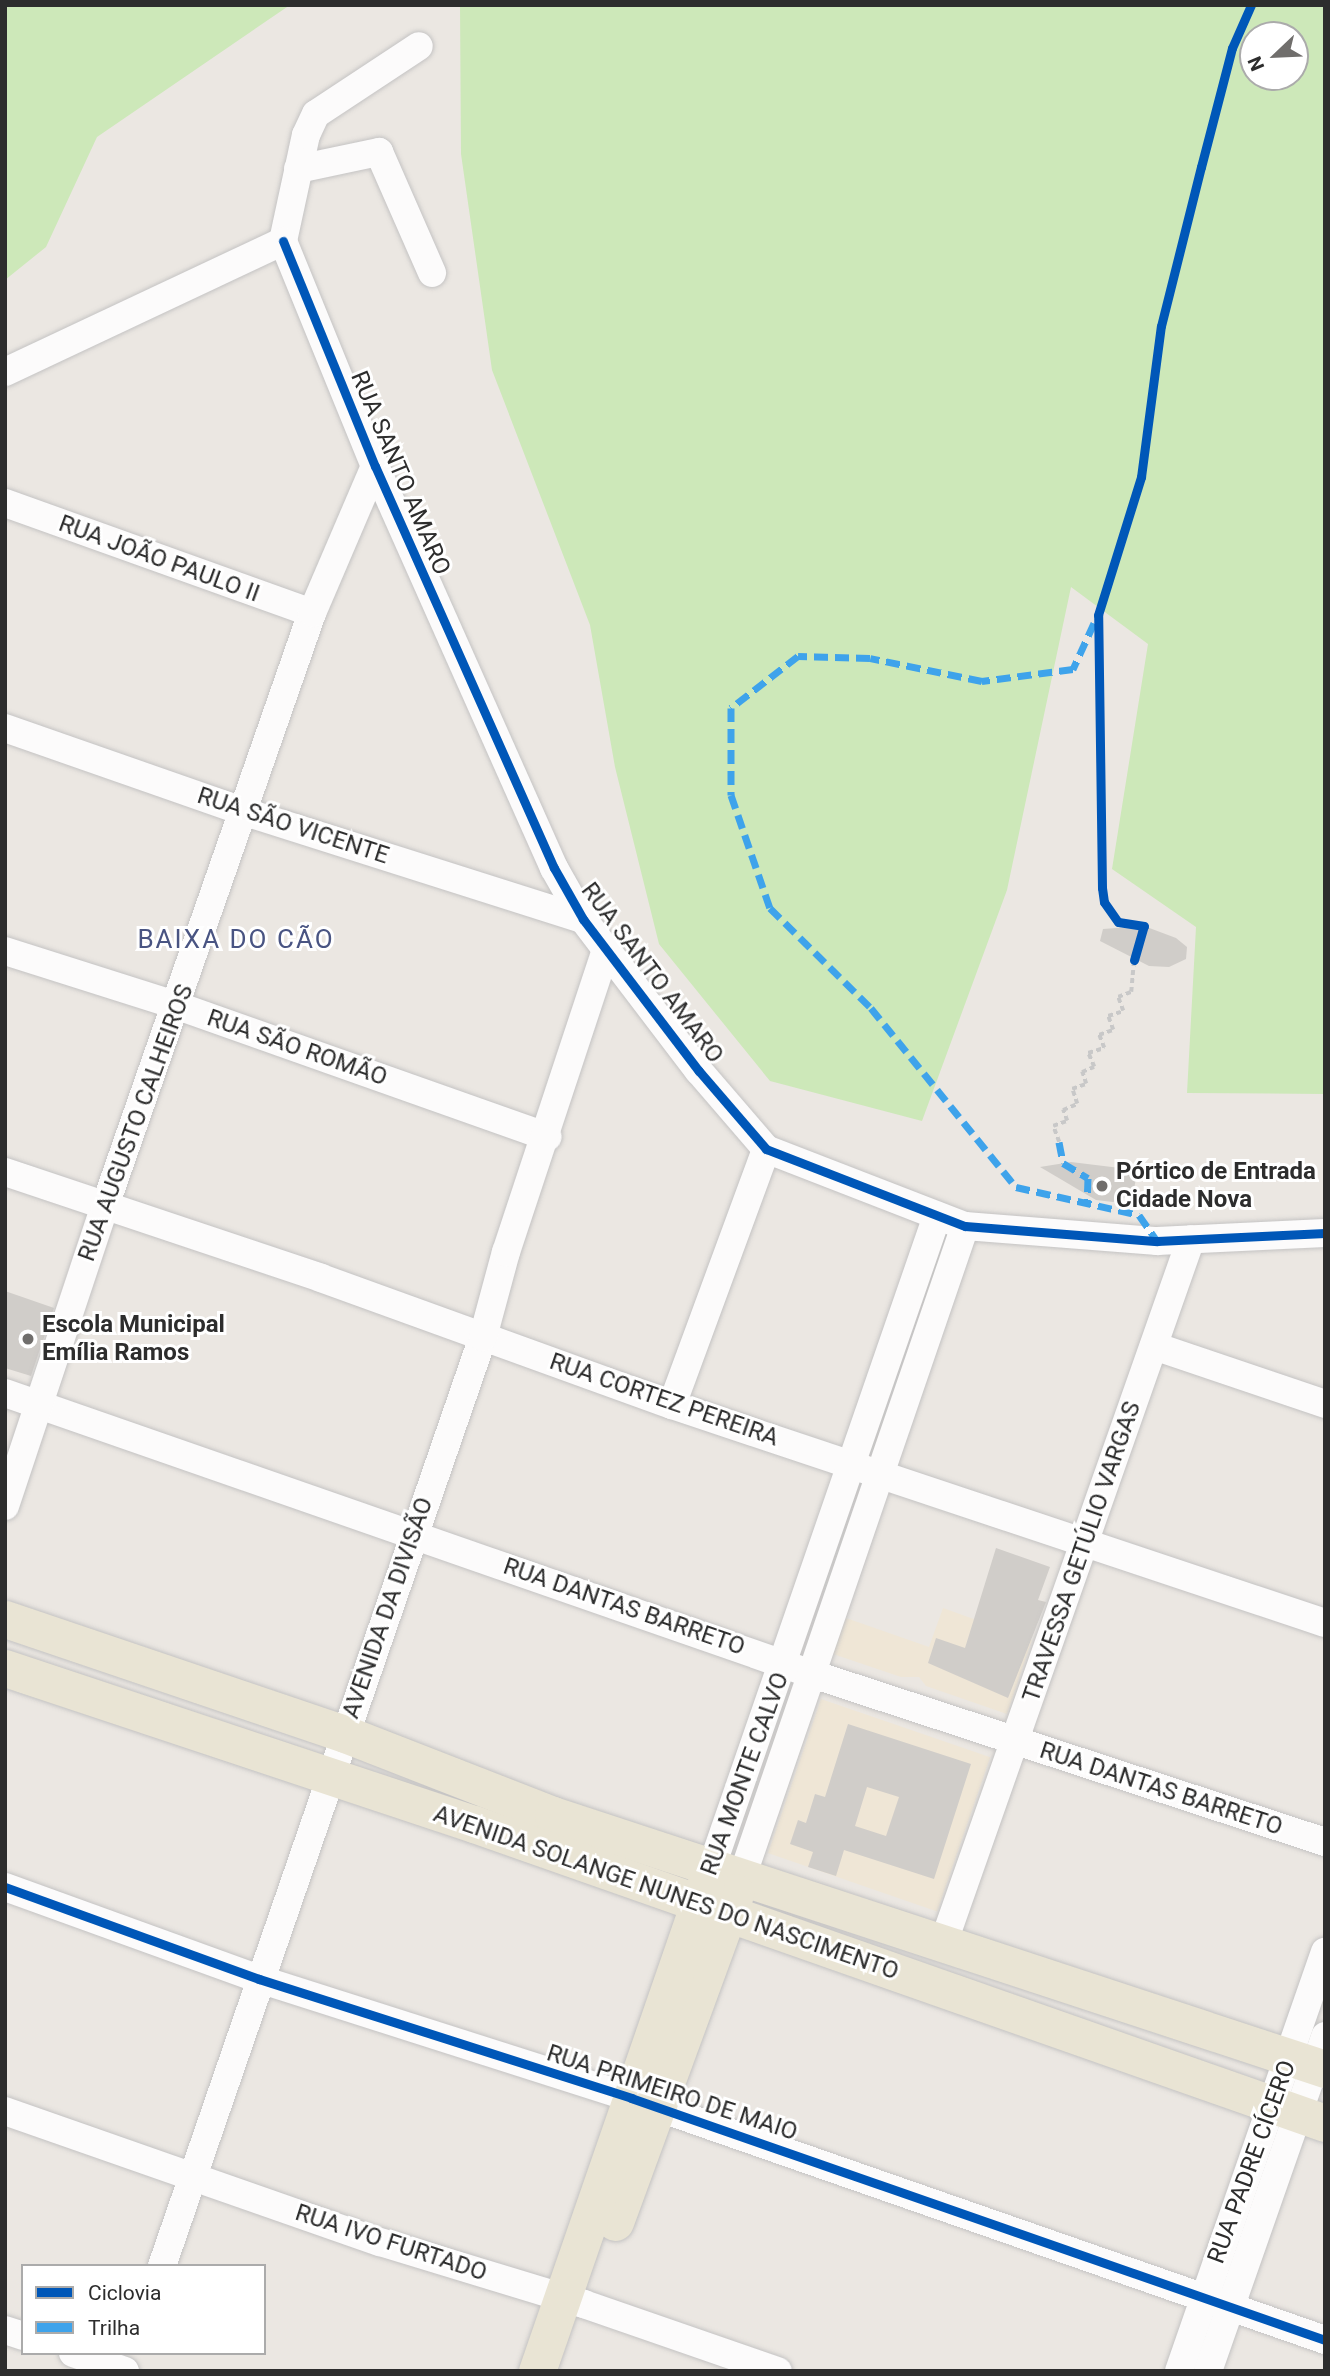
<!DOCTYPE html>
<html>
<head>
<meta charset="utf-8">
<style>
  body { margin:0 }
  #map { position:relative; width:1330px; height:2376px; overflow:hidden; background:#ebe7e2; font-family:Roboto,sans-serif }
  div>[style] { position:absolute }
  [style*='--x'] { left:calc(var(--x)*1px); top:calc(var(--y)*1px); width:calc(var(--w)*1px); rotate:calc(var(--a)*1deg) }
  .education>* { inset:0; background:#efe6d6; transform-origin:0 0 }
  .green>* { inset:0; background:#cde8b9 }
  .building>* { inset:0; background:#d0cdc9 }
  .path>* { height:3.5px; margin-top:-1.75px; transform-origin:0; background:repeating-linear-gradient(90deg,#c8c8c8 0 5px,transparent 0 8.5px) }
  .roads { filter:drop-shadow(0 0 2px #c4c3c3) drop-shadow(0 0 2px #c4c3c3) }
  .minor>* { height:28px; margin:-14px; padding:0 14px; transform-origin:14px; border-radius:14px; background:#fcfbfb }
  .major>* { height:37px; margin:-18.5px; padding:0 18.5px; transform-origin:18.5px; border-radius:18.5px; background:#e9e4d4 }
  .quiet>* { height:7px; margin-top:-3.5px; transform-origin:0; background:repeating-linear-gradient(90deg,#3ea3eb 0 14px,transparent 0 21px) }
  .cycleway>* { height:9px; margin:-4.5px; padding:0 4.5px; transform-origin:4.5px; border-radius:4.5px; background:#0057b8 }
  .dots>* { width:19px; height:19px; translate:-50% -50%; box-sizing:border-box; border:4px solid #fff; border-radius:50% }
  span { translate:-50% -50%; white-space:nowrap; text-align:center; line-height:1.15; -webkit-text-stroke:6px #fff; paint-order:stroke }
  .street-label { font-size:24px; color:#2d2d2d }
  .poi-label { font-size:24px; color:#2d2d2d; font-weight:700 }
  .left { translate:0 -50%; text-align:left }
  .neighbourhood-label { font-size:26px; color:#495482; letter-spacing:2px }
  .frame { position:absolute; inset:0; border:7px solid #2d2d2d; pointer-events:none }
  .legend { position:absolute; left:21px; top:2264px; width:245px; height:91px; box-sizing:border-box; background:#fff; border:2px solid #ababab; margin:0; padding:9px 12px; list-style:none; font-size:21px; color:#2d2d2d }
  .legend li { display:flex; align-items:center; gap:14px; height:35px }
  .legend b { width:35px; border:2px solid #ababab }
  .north { position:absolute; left:1239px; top:21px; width:70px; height:70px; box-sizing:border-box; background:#fff; border:2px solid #ababab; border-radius:50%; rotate:247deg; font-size:19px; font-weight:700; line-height:28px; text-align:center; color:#2d2d2d }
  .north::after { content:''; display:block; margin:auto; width:24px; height:32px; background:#706e6c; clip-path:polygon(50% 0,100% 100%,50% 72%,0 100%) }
</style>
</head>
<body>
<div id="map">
  <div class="education">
    <div style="clip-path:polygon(943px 1608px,1032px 1640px,1007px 1714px,926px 1686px,919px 1677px,901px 1677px,833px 1654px,846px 1618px,929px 1647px)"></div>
    <div style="left:821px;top:1699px;width:179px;height:163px;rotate:19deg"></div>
  </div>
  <div class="green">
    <div style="clip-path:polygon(5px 5px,290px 5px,97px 137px,46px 247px,5px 280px)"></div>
    <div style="clip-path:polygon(evenodd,460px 5px,1325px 5px,1325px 1094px,1187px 1093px,1196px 927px,1112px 869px,1148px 644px,1071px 587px,1007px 890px,922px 1121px,770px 1081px,659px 944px,615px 767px,590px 625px,492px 370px,461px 154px,460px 5px,1253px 35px,1295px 35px,1295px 77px,1253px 77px,1253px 35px)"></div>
  </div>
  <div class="building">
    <div style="clip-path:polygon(1144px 926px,1176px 938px,1187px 947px,1186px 959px,1169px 967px,1149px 966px,1100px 941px,1103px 929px)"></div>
    <div style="clip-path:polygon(1071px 1162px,1120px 1168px,1136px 1178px,1133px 1195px,1113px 1202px,1096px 1200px,1040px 1167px)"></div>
    <div style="clip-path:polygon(5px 1291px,54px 1308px,31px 1376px,5px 1368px)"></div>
    <div style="clip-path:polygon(996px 1548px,1050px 1567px,1038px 1600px,1046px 1602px,1008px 1698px,928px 1663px,936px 1638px,965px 1648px)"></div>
    <div style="clip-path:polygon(evenodd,848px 1724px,971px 1764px,934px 1879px,844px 1850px,836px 1876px,808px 1867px,813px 1852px,790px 1844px,798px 1820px,806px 1823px,815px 1794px,825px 1797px,848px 1724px,867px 1787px,899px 1797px,886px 1836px,855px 1826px,867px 1787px)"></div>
  </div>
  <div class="path">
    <div style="--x:1059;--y:1142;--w:17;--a:-111"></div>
    <div style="--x:1053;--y:1126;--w:15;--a:-20"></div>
    <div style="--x:1067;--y:1121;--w:12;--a:-110"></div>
    <div style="--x:1063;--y:1110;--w:15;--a:-23"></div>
    <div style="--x:1077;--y:1104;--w:16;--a:-108"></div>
    <div style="--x:1072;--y:1089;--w:15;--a:-20"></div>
    <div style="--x:1086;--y:1084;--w:13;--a:-108"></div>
    <div style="--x:1082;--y:1072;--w:13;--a:-23"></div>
    <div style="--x:1094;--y:1067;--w:15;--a:-113"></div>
    <div style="--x:1088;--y:1053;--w:17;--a:-17"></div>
    <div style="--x:1104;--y:1048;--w:14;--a:-111"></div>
    <div style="--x:1099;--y:1035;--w:15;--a:-20"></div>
    <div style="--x:1113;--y:1030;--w:15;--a:-110"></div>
    <div style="--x:1108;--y:1016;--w:16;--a:-18"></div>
    <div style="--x:1123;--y:1011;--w:15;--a:-110"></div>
    <div style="--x:1118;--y:997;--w:14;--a:-21"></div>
    <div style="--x:1131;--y:992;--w:32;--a:-85"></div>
  </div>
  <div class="roads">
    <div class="minor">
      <div style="--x:298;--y:169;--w:83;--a:-11.9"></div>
      <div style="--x:379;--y:152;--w:132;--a:66.3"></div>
      <div style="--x:283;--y:241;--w:243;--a:67.8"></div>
      <div style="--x:375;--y:466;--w:440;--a:66"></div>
      <div style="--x:554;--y:868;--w:59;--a:60.4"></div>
      <div style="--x:583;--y:919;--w:191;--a:52.7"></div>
      <div style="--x:699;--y:1071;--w:103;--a:49.3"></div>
      <div style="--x:766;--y:1149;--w:213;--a:21.2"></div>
      <div style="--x:965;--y:1226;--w:193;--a:4.5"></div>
      <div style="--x:1157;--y:1241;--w:168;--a:-2.7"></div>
      <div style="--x:283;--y:241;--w:108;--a:-77.8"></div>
      <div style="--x:306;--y:135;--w:23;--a:-65"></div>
      <div style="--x:316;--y:114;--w:123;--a:-33.4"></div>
      <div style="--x:5;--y:372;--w:307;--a:-25.2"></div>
      <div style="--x:5;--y:503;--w:326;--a:19.7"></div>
      <div style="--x:5;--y:728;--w:254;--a:19.3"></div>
      <div style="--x:245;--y:812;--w:355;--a:17.6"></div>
      <div style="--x:5;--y:951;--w:182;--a:17.6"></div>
      <div style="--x:178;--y:1006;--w:392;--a:19.5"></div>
      <div style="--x:5;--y:1172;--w:333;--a:18.5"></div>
      <div style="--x:321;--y:1278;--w:373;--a:19.9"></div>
      <div style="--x:672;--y:1405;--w:688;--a:18.46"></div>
      <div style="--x:1154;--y:1346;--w:181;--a:18.7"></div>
      <div style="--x:5;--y:1393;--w:855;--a:19.2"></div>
      <div style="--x:812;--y:1674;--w:540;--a:18.13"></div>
      <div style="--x:672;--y:1405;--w:273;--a:-69.8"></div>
      <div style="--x:5;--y:1506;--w:316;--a:-71.6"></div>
      <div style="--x:105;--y:1206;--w:628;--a:-70.76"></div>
      <div style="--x:312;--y:613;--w:160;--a:-66.8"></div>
      <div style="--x:712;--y:1866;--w:688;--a:-70.91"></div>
      <div style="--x:742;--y:1877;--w:688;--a:-71.09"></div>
      <div style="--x:5;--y:1887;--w:270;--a:19.9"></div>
      <div style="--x:259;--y:1979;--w:391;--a:17.7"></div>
      <div style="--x:631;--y:2098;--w:735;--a:19.22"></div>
      <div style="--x:943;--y:1944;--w:747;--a:-70.62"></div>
      <div style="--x:5;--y:2111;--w:397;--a:19.3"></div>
      <div style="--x:380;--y:2242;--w:213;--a:16.9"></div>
      <div style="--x:584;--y:2304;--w:205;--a:19.1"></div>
      <div style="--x:162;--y:2266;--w:983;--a:-70.94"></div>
      <div style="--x:483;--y:1337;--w:88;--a:-74.9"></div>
      <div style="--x:506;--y:1252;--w:319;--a:-71.7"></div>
      <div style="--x:5;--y:2330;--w:19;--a:18"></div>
      <div style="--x:73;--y:2353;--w:55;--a:19.1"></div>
      <div style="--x:1179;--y:2371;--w:444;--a:-70.8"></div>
      <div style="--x:1208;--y:2371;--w:355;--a:-70.7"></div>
    </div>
    <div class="major">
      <div style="--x:5;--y:1619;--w:359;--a:18.7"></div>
      <div style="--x:345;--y:1734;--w:223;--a:21.3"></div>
      <div style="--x:553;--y:1815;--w:813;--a:18.21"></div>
      <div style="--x:5;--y:1668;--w:494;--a:18.4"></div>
      <div style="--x:474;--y:1824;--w:902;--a:19.36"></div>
      <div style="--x:615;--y:2222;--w:351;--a:-69.9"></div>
      <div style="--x:537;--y:2371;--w:516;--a:-70.9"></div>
    </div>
  </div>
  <div class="quiet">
    <div style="--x:1094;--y:623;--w:51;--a:114.5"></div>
    <div style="--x:1073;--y:669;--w:92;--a:172.5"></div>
    <div style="--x:982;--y:681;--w:114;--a:-168.4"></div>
    <div style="--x:870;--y:658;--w:72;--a:-178.4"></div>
    <div style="--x:798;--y:656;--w:85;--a:142.2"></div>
    <div style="--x:731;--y:708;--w:87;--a:90"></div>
    <div style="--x:731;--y:795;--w:120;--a:71"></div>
    <div style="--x:770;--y:908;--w:142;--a:44.7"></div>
    <div style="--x:871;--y:1008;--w:230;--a:51"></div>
    <div style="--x:1016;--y:1187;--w:126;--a:12.8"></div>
    <div style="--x:1139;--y:1215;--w:32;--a:55"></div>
    <div style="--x:1059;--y:1142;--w:21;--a:79"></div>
    <div style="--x:1063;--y:1163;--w:29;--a:31"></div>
    <div style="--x:1088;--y:1178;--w:23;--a:92"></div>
  </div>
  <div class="cycleway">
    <div style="--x:283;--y:241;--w:243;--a:67.8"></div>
    <div style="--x:375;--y:466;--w:440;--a:66"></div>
    <div style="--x:554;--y:868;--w:59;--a:60.4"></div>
    <div style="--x:583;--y:919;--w:191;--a:52.7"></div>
    <div style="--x:699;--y:1071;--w:103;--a:49.3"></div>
    <div style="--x:766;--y:1149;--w:213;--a:21.2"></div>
    <div style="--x:965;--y:1226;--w:193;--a:4.5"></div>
    <div style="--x:1157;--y:1241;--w:168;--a:-2.7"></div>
    <div style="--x:1134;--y:960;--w:35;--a:-74"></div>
    <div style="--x:1144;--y:926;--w:26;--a:-171"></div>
    <div style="--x:1118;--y:922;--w:24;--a:-125"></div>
    <div style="--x:1104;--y:902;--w:14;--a:-98"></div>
    <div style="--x:1102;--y:888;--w:273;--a:-90.8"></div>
    <div style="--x:1098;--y:615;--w:145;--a:-72.7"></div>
    <div style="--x:1141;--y:477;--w:152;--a:-82.5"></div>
    <div style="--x:1161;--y:326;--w:164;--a:-75.9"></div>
    <div style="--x:1201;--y:167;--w:123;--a:-75.4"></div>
    <div style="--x:1232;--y:48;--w:47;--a:-66.2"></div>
    <div style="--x:5;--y:1887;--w:270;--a:19.9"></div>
    <div style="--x:259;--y:1979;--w:391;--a:17.7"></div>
    <div style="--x:631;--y:2098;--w:735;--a:19.22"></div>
  </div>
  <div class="dots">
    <div style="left:1102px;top:1186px;background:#706e6c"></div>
    <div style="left:28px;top:1339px;background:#706e6c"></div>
  </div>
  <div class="street-label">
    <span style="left:400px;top:473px;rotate:67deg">RUA SANTO AMARO</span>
    <span style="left:159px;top:559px;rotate:20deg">RUA JOÃO PAULO II</span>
    <span style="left:293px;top:826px;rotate:18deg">RUA SÃO VICENTE</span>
    <span style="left:652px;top:973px;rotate:53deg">RUA SANTO AMARO</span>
    <span style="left:297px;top:1048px;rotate:19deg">RUA SÃO ROMÃO</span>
    <span style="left:136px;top:1123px;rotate:-70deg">RUA AUGUSTO CALHEIROS</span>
    <span style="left:664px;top:1400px;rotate:19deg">RUA CORTEZ PEREIRA</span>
    <span style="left:1082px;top:1552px;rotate:-71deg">TRAVESSA GETÚLIO VARGAS</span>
    <span style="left:624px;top:1607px;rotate:19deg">RUA DANTAS BARRETO</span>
    <span style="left:388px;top:1608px;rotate:-71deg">AVENIDA DA DIVISÃO</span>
    <span style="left:745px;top:1774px;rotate:-70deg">RUA MONTE CALVO</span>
    <span style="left:1161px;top:1789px;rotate:18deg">RUA DANTAS BARRETO</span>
    <span style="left:666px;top:1893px;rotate:19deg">AVENIDA SOLANGE NUNES DO NASCIMENTO</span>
    <span style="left:672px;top:2093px;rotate:18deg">RUA PRIMEIRO DE MAIO</span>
    <span style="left:1252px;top:2162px;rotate:-70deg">RUA PADRE CÍCERO</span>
    <span style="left:391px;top:2243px;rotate:18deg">RUA IVO FURTADO</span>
  </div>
  <div class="poi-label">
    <span class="left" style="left:1116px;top:1186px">Pórtico de Entrada<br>Cidade Nova</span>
    <span class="left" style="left:42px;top:1339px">Escola Municipal<br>Emília Ramos</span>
  </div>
  <div class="neighbourhood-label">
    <span style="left:236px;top:940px">BAIXA DO CÃO</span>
  </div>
  <div class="frame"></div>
  <ul class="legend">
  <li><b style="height:9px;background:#0057b8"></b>Ciclovia</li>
  <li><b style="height:9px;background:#3ea3eb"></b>Trilha</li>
  </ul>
  <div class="north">N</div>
</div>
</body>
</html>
